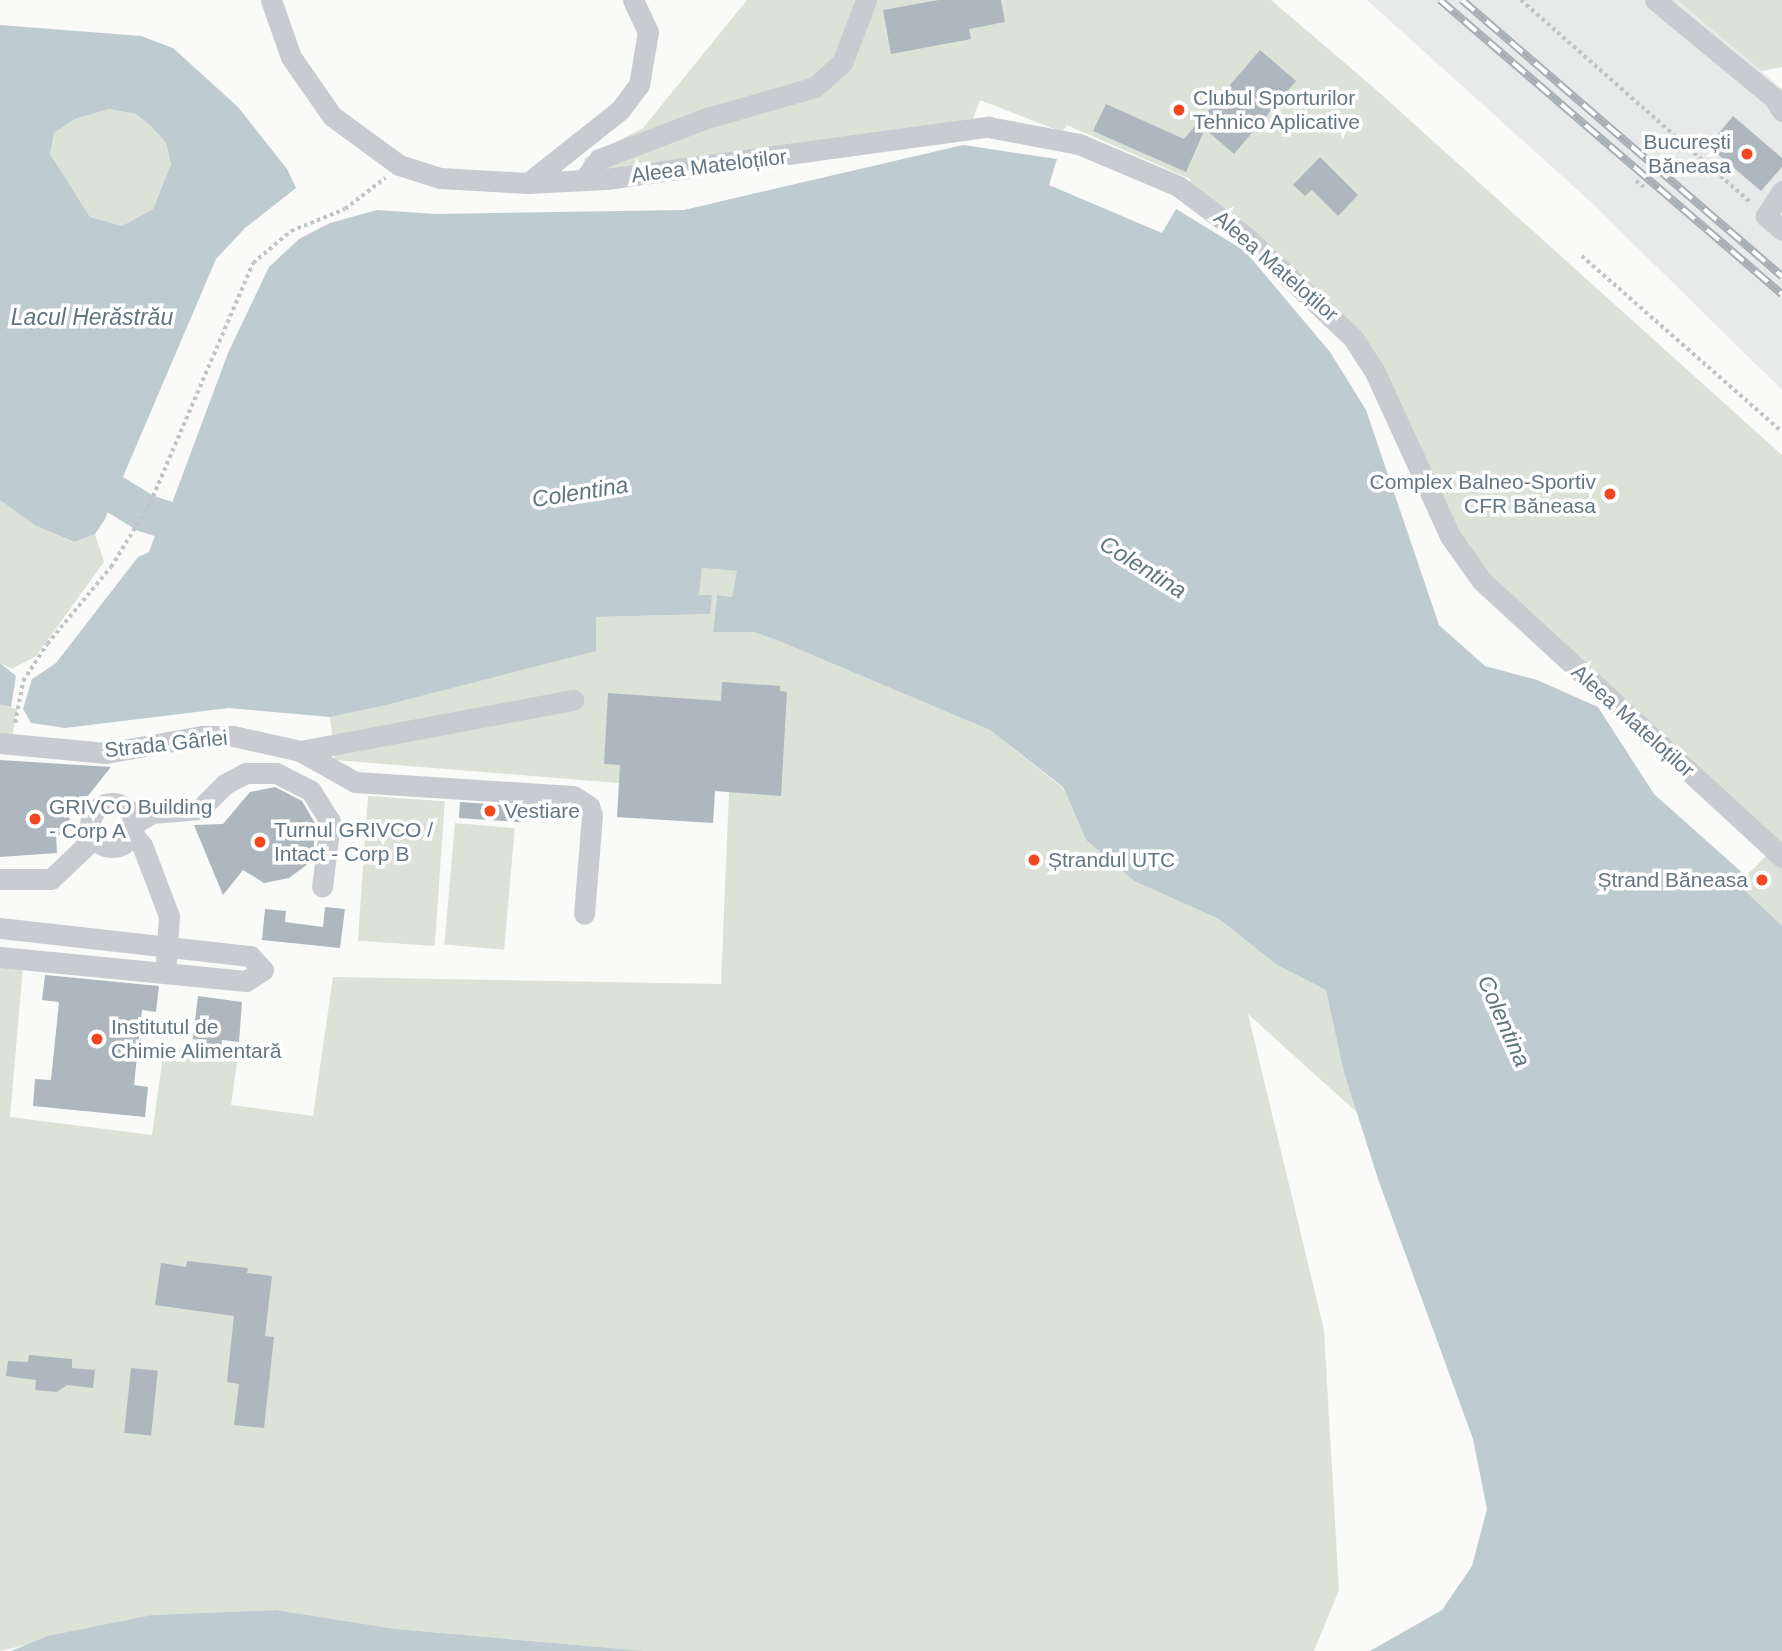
<!DOCTYPE html>
<html>
<head>
<meta charset="utf-8">
<style>
  body { margin:0 }
  #map { position:relative; width:1782px; height:1651px; overflow:hidden; background:#fafaf8; font-family:Arial,sans-serif }
  div>[style] { position:absolute }
  [style*='--x'] { left:calc(var(--x)*1px); top:calc(var(--y)*1px); width:calc(var(--w)*1px); rotate:calc(var(--a)*1deg) }
  .built>* { inset:0; background:#e8e9e9 }
  .green>* { inset:0; background:#dce2d8; transform-origin:0 0 }
  .water>* { inset:0; background:#becbcf }
  .river>* { height:38px; margin:-19px; padding:0 19px; transform-origin:19px; border-radius:19px; background:#becbcf }
  .building>* { inset:0; background:#adb7bd; transform-origin:0 0 }
  .path>* { height:3.5px; margin-top:-1.75px; transform-origin:0; background:repeating-linear-gradient(90deg,#c1c4c6 0 3.5px,transparent 0 7px) }
  .minor>* { height:21px; margin:-10.5px; padding:0 10.5px; transform-origin:10.5px; border-radius:10.5px; background:#c8ccd0 }
  .minor>.ring { margin:-10.5px; padding:0; box-sizing:content-box; background:none; border:21px solid #c8ccd0; border-radius:50% }
  .rail>* { height:8px; margin-top:-4px; transform-origin:0; background:repeating-linear-gradient(90deg,#fff 0 16px,#a7afb5 0 32px); box-sizing:border-box; border-block:2px solid #a7afb5 }
  .dots>* { width:19px; height:19px; translate:-50% -50%; box-sizing:border-box; border:4px solid #fff; border-radius:50% }
  span { translate:-50% -50%; white-space:nowrap; text-align:center; line-height:1.15; -webkit-text-stroke:7px #fff; paint-order:stroke }
  .poi-label { font-size:21px; color:#627785 }
  .left { translate:0 -50%; text-align:left }
  .right { translate:-100% -50%; text-align:right }
  .street-label { font-size:21px; color:#627785 }
  .water-label { font-size:23px; color:#5e777e; font-style:italic }
</style>
</head>
<body>
<div id="map">
  <div class="built">
    <div style="clip-path:polygon(1367px 0,1677px 0,1782px 89px,1782px 390px,1592px 203px)"></div>
  </div>
  <div class="green">
    <div style="clip-path:polygon(747px 0,1271px 0,1373px 87px,1782px 455px,1782px 926px,1738px 884px,1779px 843px,1500px 592px,1455px 534px,1371px 351px,1321px 293px,1249px 231px,1189px 187px,1190px 179px,1067px 125px,1062px 132px,980px 100px,973px 119px,579px 176px,585px 158px,643px 128px)"></div>
    <div style="clip-path:polygon(1677px 0,1782px 0,1782px 67px,1761px 71px)"></div>
    <div style="clip-path:polygon(109px 109px,136px 114px,151px 126px,166px 143px,171px 164px,153px 209px,122px 226px,90px 217px,50px 154px,54px 133px,75px 119px)"></div>
    <div style="clip-path:polygon(0 500px,36px 526px,73px 542px,95px 534px,104px 562px,36px 656px,12px 669px,0 663px)"></div>
    <div style="clip-path:polygon(702px 568px,738px 571px,732px 597px,717px 595px,713px 632px,754px 632px,779px 641px,990px 730px,1063px 788px,1086px 840px,1134px 881px,1219px 919px,1277px 965px,1326px 990px,1343px 1069px,1362px 1117px,1248px 1014px,1324px 1330px,1339px 1590px,1314px 1651px,645px 1651px,396px 1629px,276px 1610px,152px 1615px,0 1651px,0 965px,23px 967px,10px 1117px,152px 1135px,164px 1048px,238px 1056px,231px 1105px,313px 1116px,333px 977px,721px 984px,729px 792px,335px 760px,330px 717px,382px 706px,596px 617px,710px 614px,698px 595px)"></div>
    <div style="clip-path:polygon(0 705px,17px 709px,11px 744px,0 743px)"></div>
    <div style="left:368px;top:796px;width:77px;height:145px;rotate:4deg"></div>
    <div style="left:455px;top:823px;width:60px;height:122px;rotate:5deg"></div>
  </div>
  <div class="water">
    <div style="clip-path:polygon(evenodd,0 25px,141px 36px,173px 48px,238px 107px,287px 169px,296px 188px,245px 228px,216px 259px,105px 519px,95px 534px,74px 542px,36px 526px,0 500px,0 25px,109px 109px,136px 114px,151px 126px,166px 143px,171px 164px,153px 209px,122px 226px,90px 217px,50px 154px,54px 133px,75px 119px,109px 109px)"></div>
    <div style="clip-path:polygon(963px 145px,1057px 159px,1049px 185px,1162px 233px,1176px 209px,1245px 251px,1330px 352px,1366px 410px,1439px 625px,1485px 666px,1537px 680px,1598px 707px,1654px 794px,1746px 876px,1738px 884px,1782px 926px,1782px 1651px,1370px 1651px,1442px 1610px,1472px 1566px,1487px 1509px,1473px 1439px,1378px 1179px,1343px 1069px,1326px 990px,1277px 965px,1219px 919px,1134px 881px,1086px 840px,1063px 787px,990px 730px,779px 641px,754px 632px,713px 632px,717px 595px,732px 597px,737px 571px,702px 568px,699px 595px,712px 595px,710px 614px,596px 617px,596px 651px,382px 706px,330px 717px,229px 708px,65px 728px,31px 723px,23px 709px,32px 679px,56px 663px,138px 557px,149px 552px,163px 514px,168px 514px,228px 353px,269px 267px,299px 239px,330px 223px,377px 210px,436px 214px,684px 210px)"></div>
    <div style="clip-path:polygon(0 663px,16px 676px,11px 707px,0 705px)"></div>
    <div style="clip-path:polygon(276px 1610px,396px 1629px,645px 1651px,11px 1651px,48px 1636px,152px 1615px)"></div>
  </div>
  <div class="river">
    <div style="--x:0;--y:410;--w:75;--a:40.7"></div>
    <div style="--x:57;--y:459;--w:103;--a:31.5"></div>
    <div style="--x:145;--y:513;--w:68;--a:17.9"></div>
  </div>
  <div class="building">
    <div style="clip-path:polygon(939px 0,1001px 0,1005px 22px,969px 29px,971px 39px,891px 54px,883px 10px)"></div>
    <div style="clip-path:polygon(1260px 50px,1296px 81px,1234px 154px,1205px 129px,1186px 172px,1093px 131px,1106px 104px,1184px 139px)"></div>
    <div style="clip-path:polygon(1733px 116px,1782px 158px,1782px 167px,1761px 191px,1708px 146px)"></div>
    <div style="clip-path:polygon(1320px 157px,1358px 195px,1338px 216px,1312px 190px,1305px 196px,1293px 185px)"></div>
    <div style="clip-path:polygon(722px 682px,780px 686px,780px 691px,787px 692px,781px 796px,715px 791px,713px 823px,617px 817px,620px 765px,604px 764px,608px 693px,721px 701px)"></div>
    <div style="clip-path:polygon(0 760px,111px 767px,83px 802px,71px 803px,68px 835px,56px 835px,57px 853px,0 857px)"></div>
    <div style="clip-path:polygon(275px 787px,302px 801px,316px 825px,312px 861px,289px 878px,264px 883px,243px 870px,223px 895px,194px 825px,223px 824px,250px 792px)"></div>
    <div style="left:460px;top:802px;width:62px;height:16px;rotate:4deg"></div>
    <div style="clip-path:polygon(325px 907px,345px 909px,340px 948px,262px 940px,265px 909px,286px 911px,285px 922px,323px 927px)"></div>
    <div style="clip-path:polygon(45px 975px,159px 986px,156px 1012px,142px 1010px,134px 1085px,148px 1087px,145px 1117px,33px 1106px,35px 1079px,51px 1080px,59px 1002px,42px 1000px)"></div>
    <div style="clip-path:polygon(198px 996px,242px 1002px,239px 1042px,222px 1040px,221px 1050px,192px 1046px)"></div>
    <div style="clip-path:polygon(187px 1261px,248px 1268px,247px 1273px,272px 1276px,265px 1336px,274px 1337px,264px 1428px,234px 1425px,239px 1384px,227px 1382px,234px 1316px,155px 1305px,161px 1263px,186px 1267px)"></div>
    <div style="clip-path:polygon(29px 1355px,72px 1359px,72px 1368px,95px 1370px,93px 1388px,67px 1385px,57px 1392px,35px 1390px,36px 1380px,6px 1376px,8px 1361px,28px 1362px)"></div>
    <div style="left:131px;top:1368px;width:27px;height:65px;rotate:6deg"></div>
  </div>
  <div class="path">
    <div style="--x:1521;--y:0;--w:307;--a:41.4"></div>
    <div style="--x:1636;--y:181;--w:10;--a:37"></div>
    <div style="--x:1582;--y:256;--w:266;--a:41.3"></div>
    <div style="--x:15;--y:723;--w:43;--a:-79.2"></div>
    <div style="--x:23;--y:681;--w:44;--a:-57"></div>
    <div style="--x:47;--y:644;--w:100;--a:-50.3"></div>
    <div style="--x:111;--y:567;--w:75;--a:-58.6"></div>
    <div style="--x:150;--y:503;--w:261;--a:-66.8"></div>
    <div style="--x:253;--y:263;--w:50;--a:-40.1"></div>
    <div style="--x:291;--y:231;--w:58;--a:-22.2"></div>
    <div style="--x:345;--y:209;--w:51;--a:-37.8"></div>
  </div>
  <div class="minor">
    <div style="--x:271;--y:0;--w:60;--a:70.7"></div>
    <div style="--x:291;--y:57;--w:72;--a:55.2"></div>
    <div style="--x:332;--y:116;--w:83;--a:36.2"></div>
    <div style="--x:399;--y:165;--w:43;--a:17.6"></div>
    <div style="--x:440;--y:178;--w:88;--a:3.3"></div>
    <div style="--x:528;--y:183;--w:78;--a:-2.9"></div>
    <div style="--x:606;--y:179;--w:386;--a:-7.8"></div>
    <div style="--x:988;--y:127;--w:93;--a:10.6"></div>
    <div style="--x:1079;--y:144;--w:108;--a:23"></div>
    <div style="--x:1178;--y:186;--w:85;--a:36.9"></div>
    <div style="--x:1246;--y:237;--w:147;--a:43.3"></div>
    <div style="--x:1353;--y:338;--w:38;--a:57"></div>
    <div style="--x:1374;--y:370;--w:183;--a:65.4"></div>
    <div style="--x:1450;--y:536;--w:55;--a:54.6"></div>
    <div style="--x:1482;--y:581;--w:408;--a:42.6"></div>
    <div style="--x:1655;--y:0;--w:154;--a:39.5"></div>
    <div style="--x:1774;--y:98;--w:15;--a:58"></div>
    <div style="--x:584;--y:180;--w:26;--a:-54"></div>
    <div style="--x:599;--y:159;--w:116;--a:-20.8"></div>
    <div style="--x:707;--y:118;--w:112;--a:-16"></div>
    <div style="--x:815;--y:87;--w:36;--a:-42"></div>
    <div style="--x:842;--y:63;--w:67;--a:-69.1"></div>
    <div style="--x:528;--y:183;--w:117;--a:-38.4"></div>
    <div style="--x:620;--y:110;--w:31;--a:-53"></div>
    <div style="--x:639;--y:85;--w:54;--a:-80.4"></div>
    <div style="--x:648;--y:32;--w:35;--a:-115"></div>
    <div style="--x:1782;--y:191;--w:30;--a:123"></div>
    <div style="--x:1766;--y:216;--w:21;--a:41"></div>
    <div style="--x:0;--y:743;--w:106;--a:5.4"></div>
    <div style="--x:106;--y:753;--w:97;--a:-10.1"></div>
    <div style="--x:201;--y:736;--w:32;--a:0"></div>
    <div style="--x:233;--y:736;--w:69;--a:12.6"></div>
    <div style="--x:300;--y:751;--w:63;--a:29.4"></div>
    <div style="--x:355;--y:782;--w:218;--a:3.7"></div>
    <div style="--x:573;--y:796;--w:19;--a:32"></div>
    <div style="--x:589;--y:806;--w:9;--a:72"></div>
    <div style="--x:592;--y:815;--w:99;--a:94.6"></div>
    <div style="--x:300;--y:751;--w:278;--a:-10.6"></div>
    <div class="ring" style="left:90px;top:803px;width:23px;height:23px"></div>
    <div style="--x:135;--y:823;--w:20;--a:-30"></div>
    <div style="--x:152;--y:813;--w:48;--a:-4.8"></div>
    <div style="--x:200;--y:809;--w:35;--a:-45"></div>
    <div style="--x:225;--y:784;--w:24;--a:-28"></div>
    <div style="--x:246;--y:773;--w:30;--a:0"></div>
    <div style="--x:276;--y:773;--w:39;--a:27"></div>
    <div style="--x:311;--y:791;--w:36;--a:58"></div>
    <div style="--x:330;--y:822;--w:65;--a:97"></div>
    <div style="--x:133;--y:835;--w:13;--a:48"></div>
    <div style="--x:142;--y:845;--w:76;--a:69.2"></div>
    <div style="--x:169;--y:916;--w:45;--a:93.8"></div>
    <div style="--x:0;--y:879;--w:51;--a:0"></div>
    <div style="--x:51;--y:879;--w:59;--a:-43.6"></div>
    <div style="--x:0;--y:928;--w:252;--a:6.4"></div>
    <div style="--x:250;--y:956;--w:19;--a:47"></div>
    <div style="--x:263;--y:970;--w:20;--a:147"></div>
    <div style="--x:246;--y:981;--w:247;--a:-174.4"></div>
  </div>
  <div class="rail">
    <div style="--x:1440;--y:0;--w:451;--a:40.7"></div>
    <div style="--x:1462;--y:0;--w:423;--a:40.8"></div>
  </div>
  <div class="dots">
    <div style="left:1179px;top:110px;background:#f3471f"></div>
    <div style="left:1747px;top:154px;background:#f3471f"></div>
    <div style="left:1610px;top:494px;background:#f3471f"></div>
    <div style="left:490px;top:811px;background:#f3471f"></div>
    <div style="left:35px;top:819px;background:#f3471f"></div>
    <div style="left:260px;top:842px;background:#f3471f"></div>
    <div style="left:1034px;top:860px;background:#f3471f"></div>
    <div style="left:1762px;top:880px;background:#f3471f"></div>
    <div style="left:97px;top:1039px;background:#f3471f"></div>
  </div>
  <div class="poi-label">
    <span class="left" style="left:1193px;top:110px">Clubul Sporturilor<br>Tehnico Aplicative</span>
    <span class="right" style="left:1731px;top:154px">București<br>Băneasa</span>
    <span class="right" style="left:1596px;top:494px">Complex Balneo-Sportiv<br>CFR Băneasa</span>
    <span class="left" style="left:49px;top:819px">GRIVCO Building<br>- Corp A</span>
    <span class="left" style="left:504px;top:811px">Vestiare</span>
    <span class="left" style="left:274px;top:842px">Turnul GRIVCO /<br>Intact - Corp B</span>
    <span class="left" style="left:1048px;top:860px">Ștrandul UTC</span>
    <span class="right" style="left:1748px;top:880px">Ștrand Băneasa</span>
    <span class="left" style="left:111px;top:1039px">Institutul de<br>Chimie Alimentară</span>
  </div>
  <div class="street-label">
    <span style="left:709px;top:166px;rotate:-7deg">Aleea Mateloților</span>
    <span style="left:1276px;top:266px;rotate:41deg">Aleea Mateloților</span>
    <span style="left:1633px;top:721px;rotate:42deg">Aleea Mateloților</span>
    <span style="left:166px;top:744px;rotate:-6deg">Strada Gârlei</span>
  </div>
  <div class="water-label">
    <span style="left:92px;top:317px">Lacul Herăstrău</span>
    <span style="left:580px;top:492px;rotate:-9deg">Colentina</span>
    <span style="left:1143px;top:567px;rotate:32deg">Colentina</span>
    <span style="left:1504px;top:1021px;rotate:66deg">Colentina</span>
  </div>
</div>
</body>
</html>
